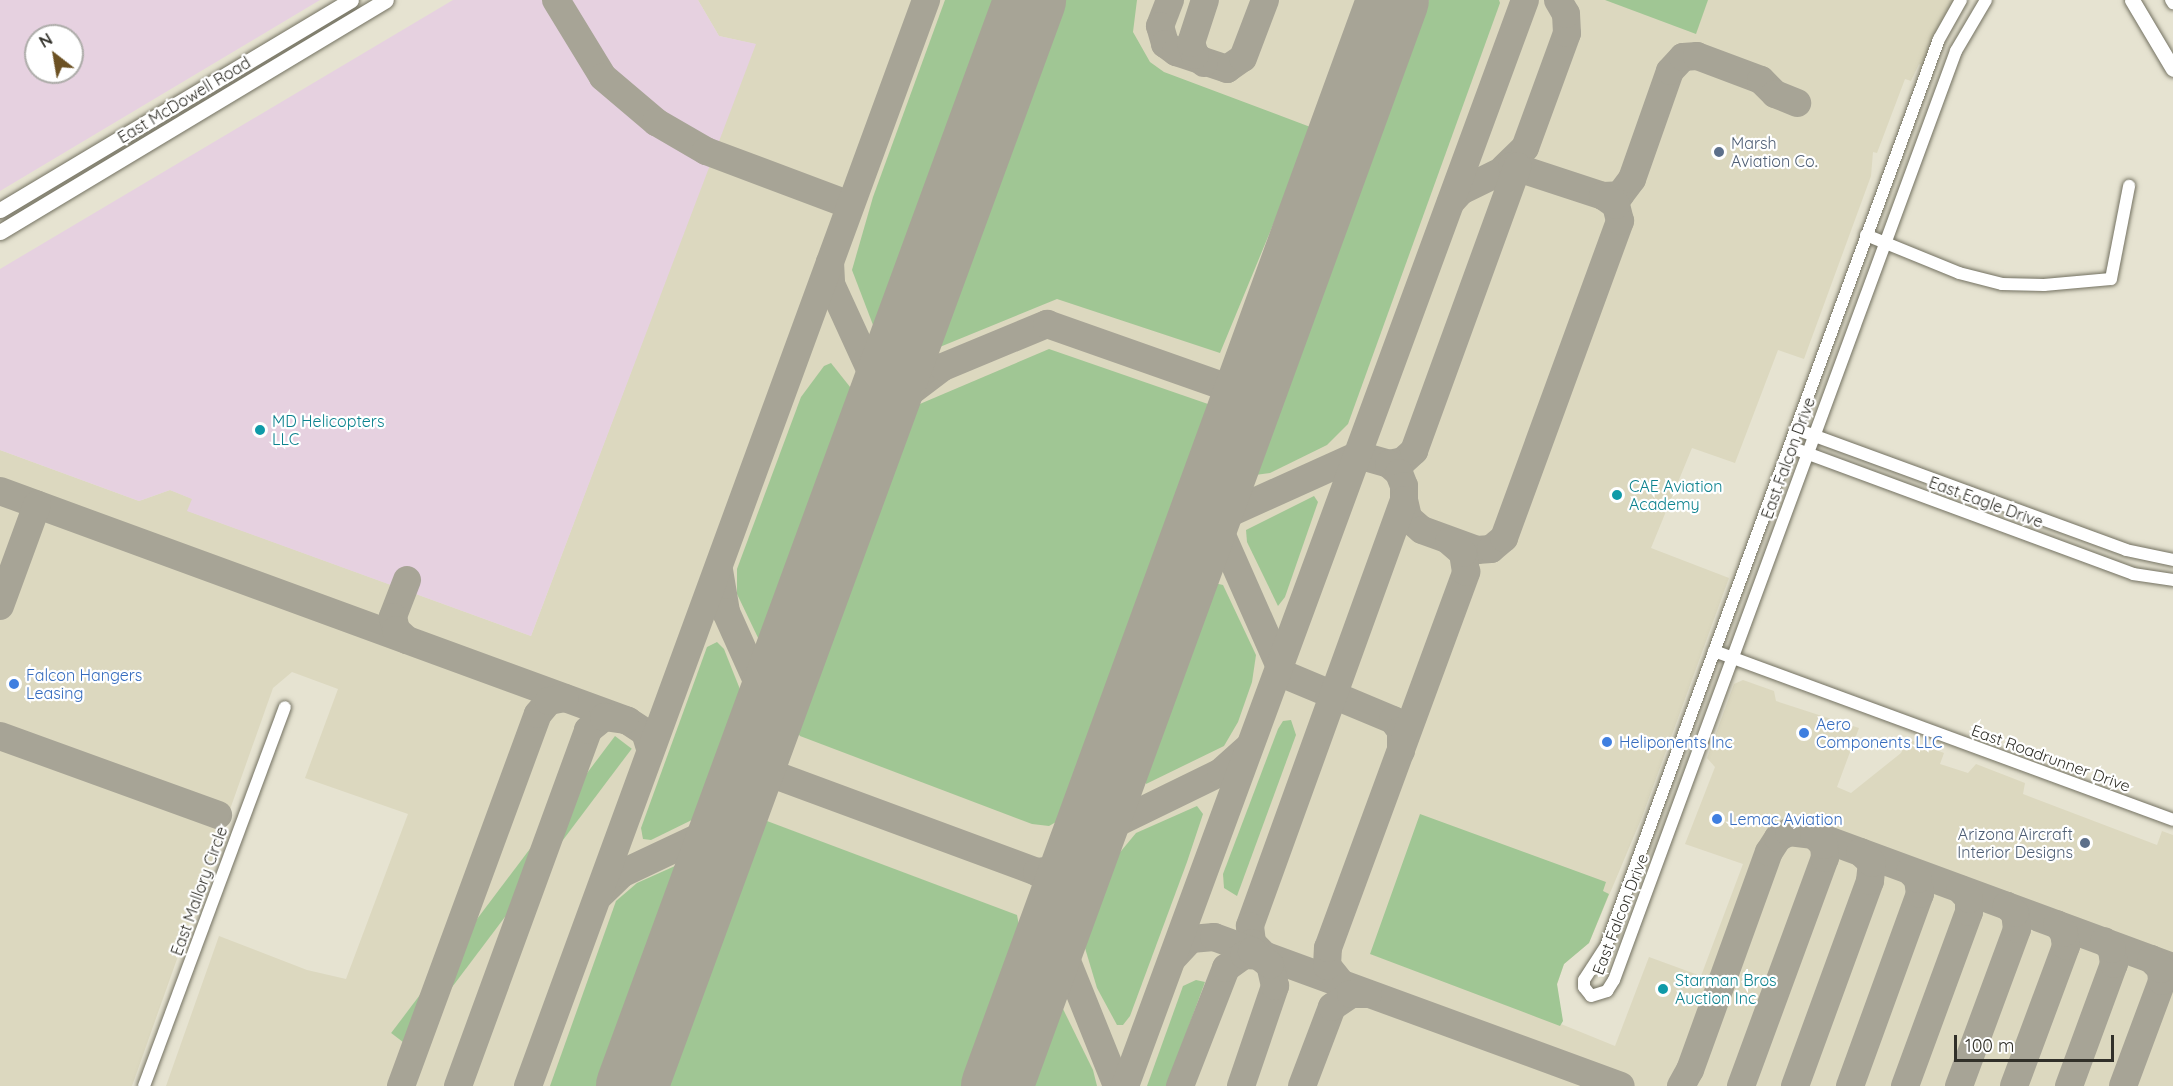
<!DOCTYPE html>
<html>
<head>
<meta charset="utf-8">
<style>
  body { margin:0 }
  #map { position:relative; width:2173px; height:1086px; overflow:hidden; background:#e6e3d1; font-family:Quicksand,sans-serif }
  div>[style] { position:absolute }
  [style*='--x'] { left:calc(var(--x)*1px); top:calc(var(--y)*1px); width:calc(var(--w)*1px); rotate:calc(var(--a)*1deg) }
  .built>* { inset:0; background:#dcd8bf }
  .industrial>* { inset:0; background:#e6d1e0 }
  .green>* { inset:0; background:#a0c694; transform-origin:0 0 }
  .taxiway>* { height:28px; margin:-14px; padding:0 14px; transform-origin:14px; border-radius:14px; background:#a7a496 }
  .runway>* { height:72px; margin:-36px; padding:0 36px; transform-origin:36px; border-radius:36px; background:#a7a496 }
  .roads { filter:drop-shadow(0 0 2px #737161) drop-shadow(0 0 2px #737161) }
  .minor>* { height:12px; margin:-6px; padding:0 6px; transform-origin:6px; border-radius:6px; background:#fff }
  .major>* { height:15px; margin:-7.5px; padding:0 7.5px; transform-origin:7.5px; border-radius:7.5px; background:#fff }
  .dots>* { width:16px; height:16px; translate:-50% -50%; box-sizing:border-box; border:3px solid #fff; border-radius:50% }
  span { translate:-50% -50%; white-space:nowrap; text-align:center; line-height:1.15; -webkit-text-stroke:4.5px #fff; paint-order:stroke }
  .street-label { font-size:16px; color:#313029 }
  .service-label { font-size:16px; color:#4e5e75 }
  .left { translate:0 -50%; text-align:left }
  .right { translate:-100% -50%; text-align:right }
  .culture-label { font-size:16px; color:#0d838f }
  .shop-label { font-size:16px; color:#366cbe }
  .north { position:absolute; left:24px; top:24px; width:60px; height:60px; box-sizing:border-box; background:#fff; border:2px solid #adaca9; border-radius:50%; rotate:329deg; font-size:16px; font-weight:700; line-height:24px; text-align:center; color:#313029 }
  .north::after { content:''; display:block; margin:auto; width:21px; height:27px; background:#6c5123; clip-path:polygon(50% 0,100% 100%,50% 72%,0 100%) }
  .scale { position:absolute; left:1954px; top:1035px; width:160px; height:27px; box-sizing:border-box; border:3px solid #313029; border-top:0; padding-left:8px; font-size:18px; line-height:21px; white-space:nowrap; color:#313029; -webkit-text-stroke:4px #fff; paint-order:stroke }
</style>
</head>
<body>
<div id="map">
  <div class="built">
    <div style="clip-path:polygon(698px 0,1955px 0,1923px 66px,1919px 64px,1911px 81px,1905px 79px,1877px 153px,1873px 152px,1871px 176px,1804px 359px,1778px 350px,1735px 463px,1692px 448px,1651px 548px,1729px 578px,1642px 817px,1589px 943px,1564px 964px,1557px 985px,1561px 1024px,1615px 1046px,1649px 957px,1701px 976px,1743px 864px,1685px 844px,1715px 767px,1707px 758px,1734px 684px,1743px 680px,1774px 691px,1776px 701px,1859px 728px,1837px 787px,1851px 793px,1901px 753px,1908px 739px,1944px 753px,1940px 764px,1968px 773px,1976px 764px,2025px 783px,2023px 794px,2157px 845px,2162px 831px,2173px 835px,2173px 1086px,166px 1086px,219px 936px,307px 970px,346px 979px,408px 814px,305px 778px,338px 689px,292px 672px,273px 688px,132px 1086px,0 1086px,0 450px,139px 501px,170px 490px,193px 499px,188px 511px,531px 636px,755px 44px,719px 36px)"></div>
  </div>
  <div class="industrial">
    <div style="clip-path:polygon(evenodd,0 0,320px 0,0 191px,0 0,36px 36px,72px 36px,72px 72px,36px 72px,36px 36px)"></div>
    <div style="clip-path:polygon(453px 0,698px 0,719px 36px,756px 44px,531px 636px,187px 511px,192px 499px,170px 490px,139px 501px,0 450px,0 269px)"></div>
  </div>
  <div class="green">
    <div style="clip-path:polygon(945px 0,1003px 0,878px 338px,852px 270px,873px 197px)"></div>
    <div style="clip-path:polygon(1057px 0,1137px 0,1133px 32px,1150px 62px,1164px 72px,1313px 128px,1220px 353px,1057px 299px,930px 351px)"></div>
    <div style="clip-path:polygon(1429px 0,1499px 0,1500px 3px,1348px 424px,1327px 445px,1270px 473px,1255px 475px)"></div>
    <div style="clip-path:polygon(1605px 0,1708px 0,1696px 34px)"></div>
    <div style="clip-path:polygon(1049px 349px,1208px 404px,1063px 818px,1049px 826px,1032px 824px,800px 736px,794px 727px,796px 712px,908px 409px)"></div>
    <div style="clip-path:polygon(831px 363px,858px 397px,768px 638px,761px 644px,737px 594px,737px 569px,801px 397px,824px 366px)"></div>
    <div style="clip-path:polygon(1314px 496px,1318px 502px,1285px 597px,1278px 606px,1247px 542px,1246px 530px)"></div>
    <div style="clip-path:polygon(1214px 583px,1223px 585px,1256px 655px,1252px 682px,1238px 722px,1224px 746px,1146px 784px,1144px 776px)"></div>
    <div style="clip-path:polygon(717px 642px,724px 649px,745px 702px,702px 815px,651px 840px,643px 839px,641px 828px,707px 647px)"></div>
    <div style="clip-path:polygon(1291px 720px,1296px 735px,1237px 896px,1224px 888px,1223px 874px,1278px 729px,1283px 721px)"></div>
    <div style="left:615px;top:736px;width:21px;height:372px;rotate:37deg"></div>
    <div style="clip-path:polygon(1197px 806px,1203px 814px,1187px 862px,1130px 1016px,1123px 1025px,1117px 1025px,1097px 988px,1085px 948px,1112px 862px,1136px 833px)"></div>
    <div style="clip-path:polygon(1420px 814px,1606px 882px,1603px 891px,1609px 894px,1589px 943px,1564px 964px,1557px 984px,1563px 1021px,1560px 1026px,1370px 954px)"></div>
    <div style="clip-path:polygon(767px 821px,1017px 915px,1020px 931px,962px 1086px,659px 1086px,753px 831px)"></div>
    <div style="clip-path:polygon(675px 866px,681px 867px,682px 874px,604px 1086px,550px 1086px,616px 901px,637px 883px)"></div>
    <div style="clip-path:polygon(1196px 980px,1205px 982px,1167px 1086px,1147px 1086px,1183px 986px)"></div>
    <div style="clip-path:polygon(1063px 1009px,1093px 1070px,1097px 1086px,1030px 1086px,1056px 1014px)"></div>
  </div>
  <div class="taxiway">
    <div style="--x:556;--y:0;--w:90;--a:58.6"></div>
    <div style="--x:603;--y:77;--w:70;--a:40.3"></div>
    <div style="--x:656;--y:122;--w:58;--a:30.1"></div>
    <div style="--x:706;--y:151;--w:154;--a:20.6"></div>
    <div style="--x:1170;--y:0;--w:28;--a:111"></div>
    <div style="--x:1160;--y:26;--w:19;--a:74"></div>
    <div style="--x:1165;--y:44;--w:14;--a:36"></div>
    <div style="--x:1176;--y:52;--w:54;--a:18.4"></div>
    <div style="--x:1227;--y:69;--w:19;--a:-35"></div>
    <div style="--x:1243;--y:58;--w:62;--a:-69.2"></div>
    <div style="--x:1204;--y:63;--w:12;--a:-138"></div>
    <div style="--x:1195;--y:55;--w:13;--a:-108"></div>
    <div style="--x:1191;--y:43;--w:45;--a:-72"></div>
    <div style="--x:1504;--y:168;--w:29;--a:-44"></div>
    <div style="--x:1525;--y:148;--w:122;--a:-69.9"></div>
    <div style="--x:1567;--y:33;--w:19;--a:-93"></div>
    <div style="--x:1566;--y:14;--w:16;--a:-120"></div>
    <div style="--x:1451;--y:202;--w:15;--a:-48"></div>
    <div style="--x:1461;--y:191;--w:57;--a:-26.1"></div>
    <div style="--x:1512;--y:166;--w:96;--a:18.2"></div>
    <div style="--x:1603;--y:196;--w:17;--a:-3"></div>
    <div style="--x:1620;--y:195;--w:20;--a:-53"></div>
    <div style="--x:1632;--y:179;--w:114;--a:-70.6"></div>
    <div style="--x:1670;--y:71;--w:19;--a:-47"></div>
    <div style="--x:1683;--y:57;--w:14;--a:-4"></div>
    <div style="--x:1697;--y:56;--w:68;--a:20.6"></div>
    <div style="--x:1761;--y:80;--w:20;--a:45"></div>
    <div style="--x:1775;--y:94;--w:24;--a:22"></div>
    <div style="--x:830;--y:262;--w:22;--a:87"></div>
    <div style="--x:831;--y:284;--w:115;--a:65.4"></div>
    <div style="--x:879;--y:389;--w:28;--a:94"></div>
    <div style="--x:877;--y:417;--w:83;--a:-37.1"></div>
    <div style="--x:943;--y:367;--w:113;--a:-22.5"></div>
    <div style="--x:1047;--y:324;--w:214;--a:19.4"></div>
    <div style="--x:1389;--y:464;--w:14;--a:-12"></div>
    <div style="--x:1403;--y:461;--w:15;--a:-42"></div>
    <div style="--x:1414;--y:451;--w:303;--a:-70"></div>
    <div style="--x:0;--y:491;--w:669;--a:20.11"></div>
    <div style="--x:628;--y:721;--w:20;--a:33"></div>
    <div style="--x:645;--y:732;--w:17;--a:73"></div>
    <div style="--x:1404;--y:500;--w:18;--a:77"></div>
    <div style="--x:1408;--y:518;--w:18;--a:41"></div>
    <div style="--x:1422;--y:530;--w:59;--a:20"></div>
    <div style="--x:1477;--y:550;--w:14;--a:-4"></div>
    <div style="--x:1491;--y:549;--w:17;--a:-40"></div>
    <div style="--x:1504;--y:538;--w:338;--a:-69.9"></div>
    <div style="--x:1620;--y:221;--w:16;--a:-104"></div>
    <div style="--x:1616;--y:205;--w:16;--a:-145"></div>
    <div style="--x:1209;--y:506;--w:184;--a:66.2"></div>
    <div style="--x:1283;--y:674;--w:119;--a:22.7"></div>
    <div style="--x:1393;--y:720;--w:14;--a:54"></div>
    <div style="--x:1401;--y:731;--w:20;--a:90"></div>
    <div style="--x:1201;--y:526;--w:172;--a:-24.3"></div>
    <div style="--x:1358;--y:455;--w:32;--a:16"></div>
    <div style="--x:1389;--y:464;--w:13;--a:42"></div>
    <div style="--x:1399;--y:473;--w:14;--a:69"></div>
    <div style="--x:1404;--y:486;--w:14;--a:90"></div>
    <div style="--x:1404;--y:500;--w:453;--a:109.9"></div>
    <div style="--x:1250;--y:926;--w:17;--a:83"></div>
    <div style="--x:1252;--y:943;--w:18;--a:45"></div>
    <div style="--x:719;--y:570;--w:43;--a:80.5"></div>
    <div style="--x:726;--y:612;--w:107;--a:65.8"></div>
    <div style="--x:407;--y:580;--w:40;--a:111"></div>
    <div style="--x:393;--y:617;--w:13;--a:77"></div>
    <div style="--x:396;--y:630;--w:15;--a:42"></div>
    <div style="--x:0;--y:606;--w:108;--a:-69.9"></div>
    <div style="--x:762;--y:732;--w:19;--a:96"></div>
    <div style="--x:760;--y:751;--w:28;--a:58"></div>
    <div style="--x:0;--y:736;--w:232;--a:19.9"></div>
    <div style="--x:738;--y:797;--w:25;--a:-47"></div>
    <div style="--x:755;--y:779;--w:20;--a:-11"></div>
    <div style="--x:775;--y:775;--w:279;--a:20.3"></div>
    <div style="--x:1037;--y:872;--w:17;--a:36"></div>
    <div style="--x:1051;--y:882;--w:15;--a:67"></div>
    <div style="--x:1057;--y:896;--w:33;--a:95"></div>
    <div style="--x:1054;--y:929;--w:169;--a:68.1"></div>
    <div style="--x:1037;--y:872;--w:29;--a:-8"></div>
    <div style="--x:1066;--y:868;--w:38;--a:-55"></div>
    <div style="--x:1088;--y:837;--w:148;--a:-26"></div>
    <div style="--x:1221;--y:772;--w:36;--a:-42"></div>
    <div style="--x:600;--y:895;--w:32;--a:-44"></div>
    <div style="--x:623;--y:873;--w:84;--a:-25.3"></div>
    <div style="--x:699;--y:837;--w:40;--a:-34.9"></div>
    <div style="--x:1173;--y:958;--w:26;--a:-47"></div>
    <div style="--x:1191;--y:939;--w:23;--a:-5"></div>
    <div style="--x:1214;--y:937;--w:433;--a:20.1"></div>
    <div style="--x:1341;--y:983;--w:22;--a:-129"></div>
    <div style="--x:1327;--y:966;--w:18;--a:-87"></div>
    <div style="--x:1328;--y:948;--w:401;--a:-69.8"></div>
    <div style="--x:1466;--y:572;--w:19;--a:-99"></div>
    <div style="--x:1463;--y:553;--w:18;--a:-139"></div>
    <div style="--x:401;--y:1086;--w:396;--a:-69.8"></div>
    <div style="--x:538;--y:714;--w:17;--a:-50"></div>
    <div style="--x:549;--y:701;--w:16;--a:-11"></div>
    <div style="--x:458;--y:1086;--w:379;--a:-69.9"></div>
    <div style="--x:588;--y:730;--w:21;--a:-39"></div>
    <div style="--x:604;--y:717;--w:21;--a:8"></div>
    <div style="--x:528;--y:1086;--w:1157;--a:-69.87"></div>
    <div style="--x:1125;--y:1086;--w:1157;--a:-69.78"></div>
    <div style="--x:1180;--y:1086;--w:127;--a:-68.7"></div>
    <div style="--x:1226;--y:968;--w:22;--a:-36"></div>
    <div style="--x:1244;--y:955;--w:21;--a:3"></div>
    <div style="--x:1241;--y:1086;--w:106;--a:-71.2"></div>
    <div style="--x:1275;--y:986;--w:22;--a:-103"></div>
    <div style="--x:1270;--y:965;--w:23;--a:-142"></div>
    <div style="--x:1302;--y:1086;--w:85;--a:-69.2"></div>
    <div style="--x:1332;--y:1007;--w:23;--a:-34"></div>
    <div style="--x:1351;--y:994;--w:17;--a:0"></div>
    <div style="--x:1681;--y:1086;--w:18;--a:-61"></div>
    <div style="--x:1690;--y:1070;--w:232;--a:-70.1"></div>
    <div style="--x:1769;--y:852;--w:17;--a:-57"></div>
    <div style="--x:1778;--y:838;--w:13;--a:-29"></div>
    <div style="--x:1789;--y:832;--w:25;--a:7"></div>
    <div style="--x:1814;--y:835;--w:382;--a:20.2"></div>
    <div style="--x:1741;--y:1086;--w:243;--a:-69.8"></div>
    <div style="--x:1825;--y:858;--w:13;--a:-94"></div>
    <div style="--x:1824;--y:845;--w:14;--a:-135"></div>
    <div style="--x:1795;--y:1086;--w:218;--a:-69.9"></div>
    <div style="--x:1870;--y:881;--w:18;--a:-84"></div>
    <div style="--x:1872;--y:863;--w:16;--a:-137"></div>
    <div style="--x:1850;--y:1086;--w:204;--a:-70"></div>
    <div style="--x:1920;--y:894;--w:15;--a:-98"></div>
    <div style="--x:1918;--y:879;--w:11;--a:-135"></div>
    <div style="--x:1905;--y:1086;--w:185;--a:-69.8"></div>
    <div style="--x:1969;--y:912;--w:13;--a:-90"></div>
    <div style="--x:1969;--y:899;--w:13;--a:-132"></div>
    <div style="--x:1959;--y:1086;--w:167;--a:-69.7"></div>
    <div style="--x:2017;--y:929;--w:16;--a:-97"></div>
    <div style="--x:2015;--y:913;--w:11;--a:-139"></div>
    <div style="--x:2014;--y:1086;--w:149;--a:-69.6"></div>
    <div style="--x:2066;--y:946;--w:13;--a:-99"></div>
    <div style="--x:2064;--y:933;--w:11;--a:-128"></div>
    <div style="--x:2069;--y:1086;--w:130;--a:-69.8"></div>
    <div style="--x:2114;--y:964;--w:15;--a:-98"></div>
    <div style="--x:2112;--y:949;--w:11;--a:-135"></div>
    <div style="--x:2123;--y:1086;--w:112;--a:-69.6"></div>
    <div style="--x:2162;--y:981;--w:12;--a:-95"></div>
    <div style="--x:2161;--y:969;--w:14;--a:-135"></div>
  </div>
  <div class="runway">
    <div style="--x:632;--y:1086;--w:1157;--a:-69.87"></div>
    <div style="--x:997;--y:1086;--w:1156;--a:-69.97"></div>
  </div>
  <div class="roads">
    <div class="minor">
      <div style="--x:1961;--y:0;--w:45;--a:119.4"></div>
      <div style="--x:1939;--y:39;--w:966;--a:110.16"></div>
      <div style="--x:1606;--y:946;--w:40;--a:122.9"></div>
      <div style="--x:1584;--y:980;--w:7;--a:90"></div>
      <div style="--x:1584;--y:987;--w:11;--a:52"></div>
      <div style="--x:1591;--y:996;--w:17;--a:-17"></div>
      <div style="--x:1607;--y:991;--w:13;--a:-58"></div>
      <div style="--x:1614;--y:980;--w:990;--a:-69.79"></div>
      <div style="--x:1956;--y:51;--w:59;--a:-59.5"></div>
      <div style="--x:2171;--y:0;--w:4;--a:56"></div>
      <div style="--x:1866;--y:235;--w:100;--a:22.2"></div>
      <div style="--x:1959;--y:273;--w:44;--a:14.3"></div>
      <div style="--x:2002;--y:284;--w:42;--a:1.4"></div>
      <div style="--x:2044;--y:285;--w:67;--a:-5.1"></div>
      <div style="--x:2111;--y:279;--w:95;--a:-79"></div>
      <div style="--x:1796;--y:429;--w:351;--a:20.1"></div>
      <div style="--x:2126;--y:550;--w:48;--a:12"></div>
      <div style="--x:1790;--y:447;--w:366;--a:20.3"></div>
      <div style="--x:2133;--y:574;--w:40;--a:8.5"></div>
      <div style="--x:1714;--y:651;--w:489;--a:20.2"></div>
      <div style="--x:144;--y:1086;--w:404;--a:-69.6"></div>
    </div>
    <div class="major">
      <div style="--x:2132;--y:0;--w:80;--a:59.3"></div>
      <div style="--x:0;--y:210;--w:409;--a:-30.9"></div>
      <div style="--x:0;--y:232;--w:450;--a:-31"></div>
    </div>
  </div>
  <div class="dots">
    <div style="left:1719px;top:152px;background:#5c6f8a"></div>
    <div style="left:260px;top:430px;background:#0f9aa8"></div>
    <div style="left:1617px;top:495px;background:#0f9aa8"></div>
    <div style="left:14px;top:684px;background:#3f7fe0"></div>
    <div style="left:1804px;top:733px;background:#3f7fe0"></div>
    <div style="left:1607px;top:742px;background:#3f7fe0"></div>
    <div style="left:1717px;top:819px;background:#3f7fe0"></div>
    <div style="left:2085px;top:843px;background:#5c6f8a"></div>
    <div style="left:1663px;top:989px;background:#0f9aa8"></div>
  </div>
  <div class="street-label">
    <span style="left:184px;top:100px;rotate:-31deg">East McDowell Road</span>
    <span style="left:1788px;top:458px;rotate:-70deg">East Falcon Drive</span>
    <span style="left:1986px;top:502px;rotate:20deg">East Eagle Drive</span>
    <span style="left:2051px;top:758px;rotate:20deg">East Roadrunner Drive</span>
    <span style="left:199px;top:891px;rotate:-70deg">East Mallory Circle</span>
    <span style="left:1620px;top:914px;rotate:-69deg">East Falcon Drive</span>
  </div>
  <div class="service-label">
    <span class="left" style="left:1731px;top:152px">Marsh<br>Aviation Co.</span>
    <span class="right" style="left:2073px;top:843px">Arizona Aircraft<br>Interior Designs</span>
  </div>
  <div class="culture-label">
    <span class="left" style="left:272px;top:430px">MD Helicopters<br>LLC</span>
    <span class="left" style="left:1629px;top:495px">CAE Aviation<br>Academy</span>
    <span class="left" style="left:1675px;top:989px">Starman Bros<br>Auction Inc</span>
  </div>
  <div class="shop-label">
    <span class="left" style="left:26px;top:684px">Falcon Hangers<br>Leasing</span>
    <span class="left" style="left:1816px;top:733px">Aero<br>Components LLC</span>
    <span class="left" style="left:1619px;top:742px">Heliponents Inc</span>
    <span class="left" style="left:1729px;top:819px">Lemac Aviation</span>
  </div>
  <div class="north">N</div>
  <div class="scale">100 m</div>
</div>
</body>
</html>
